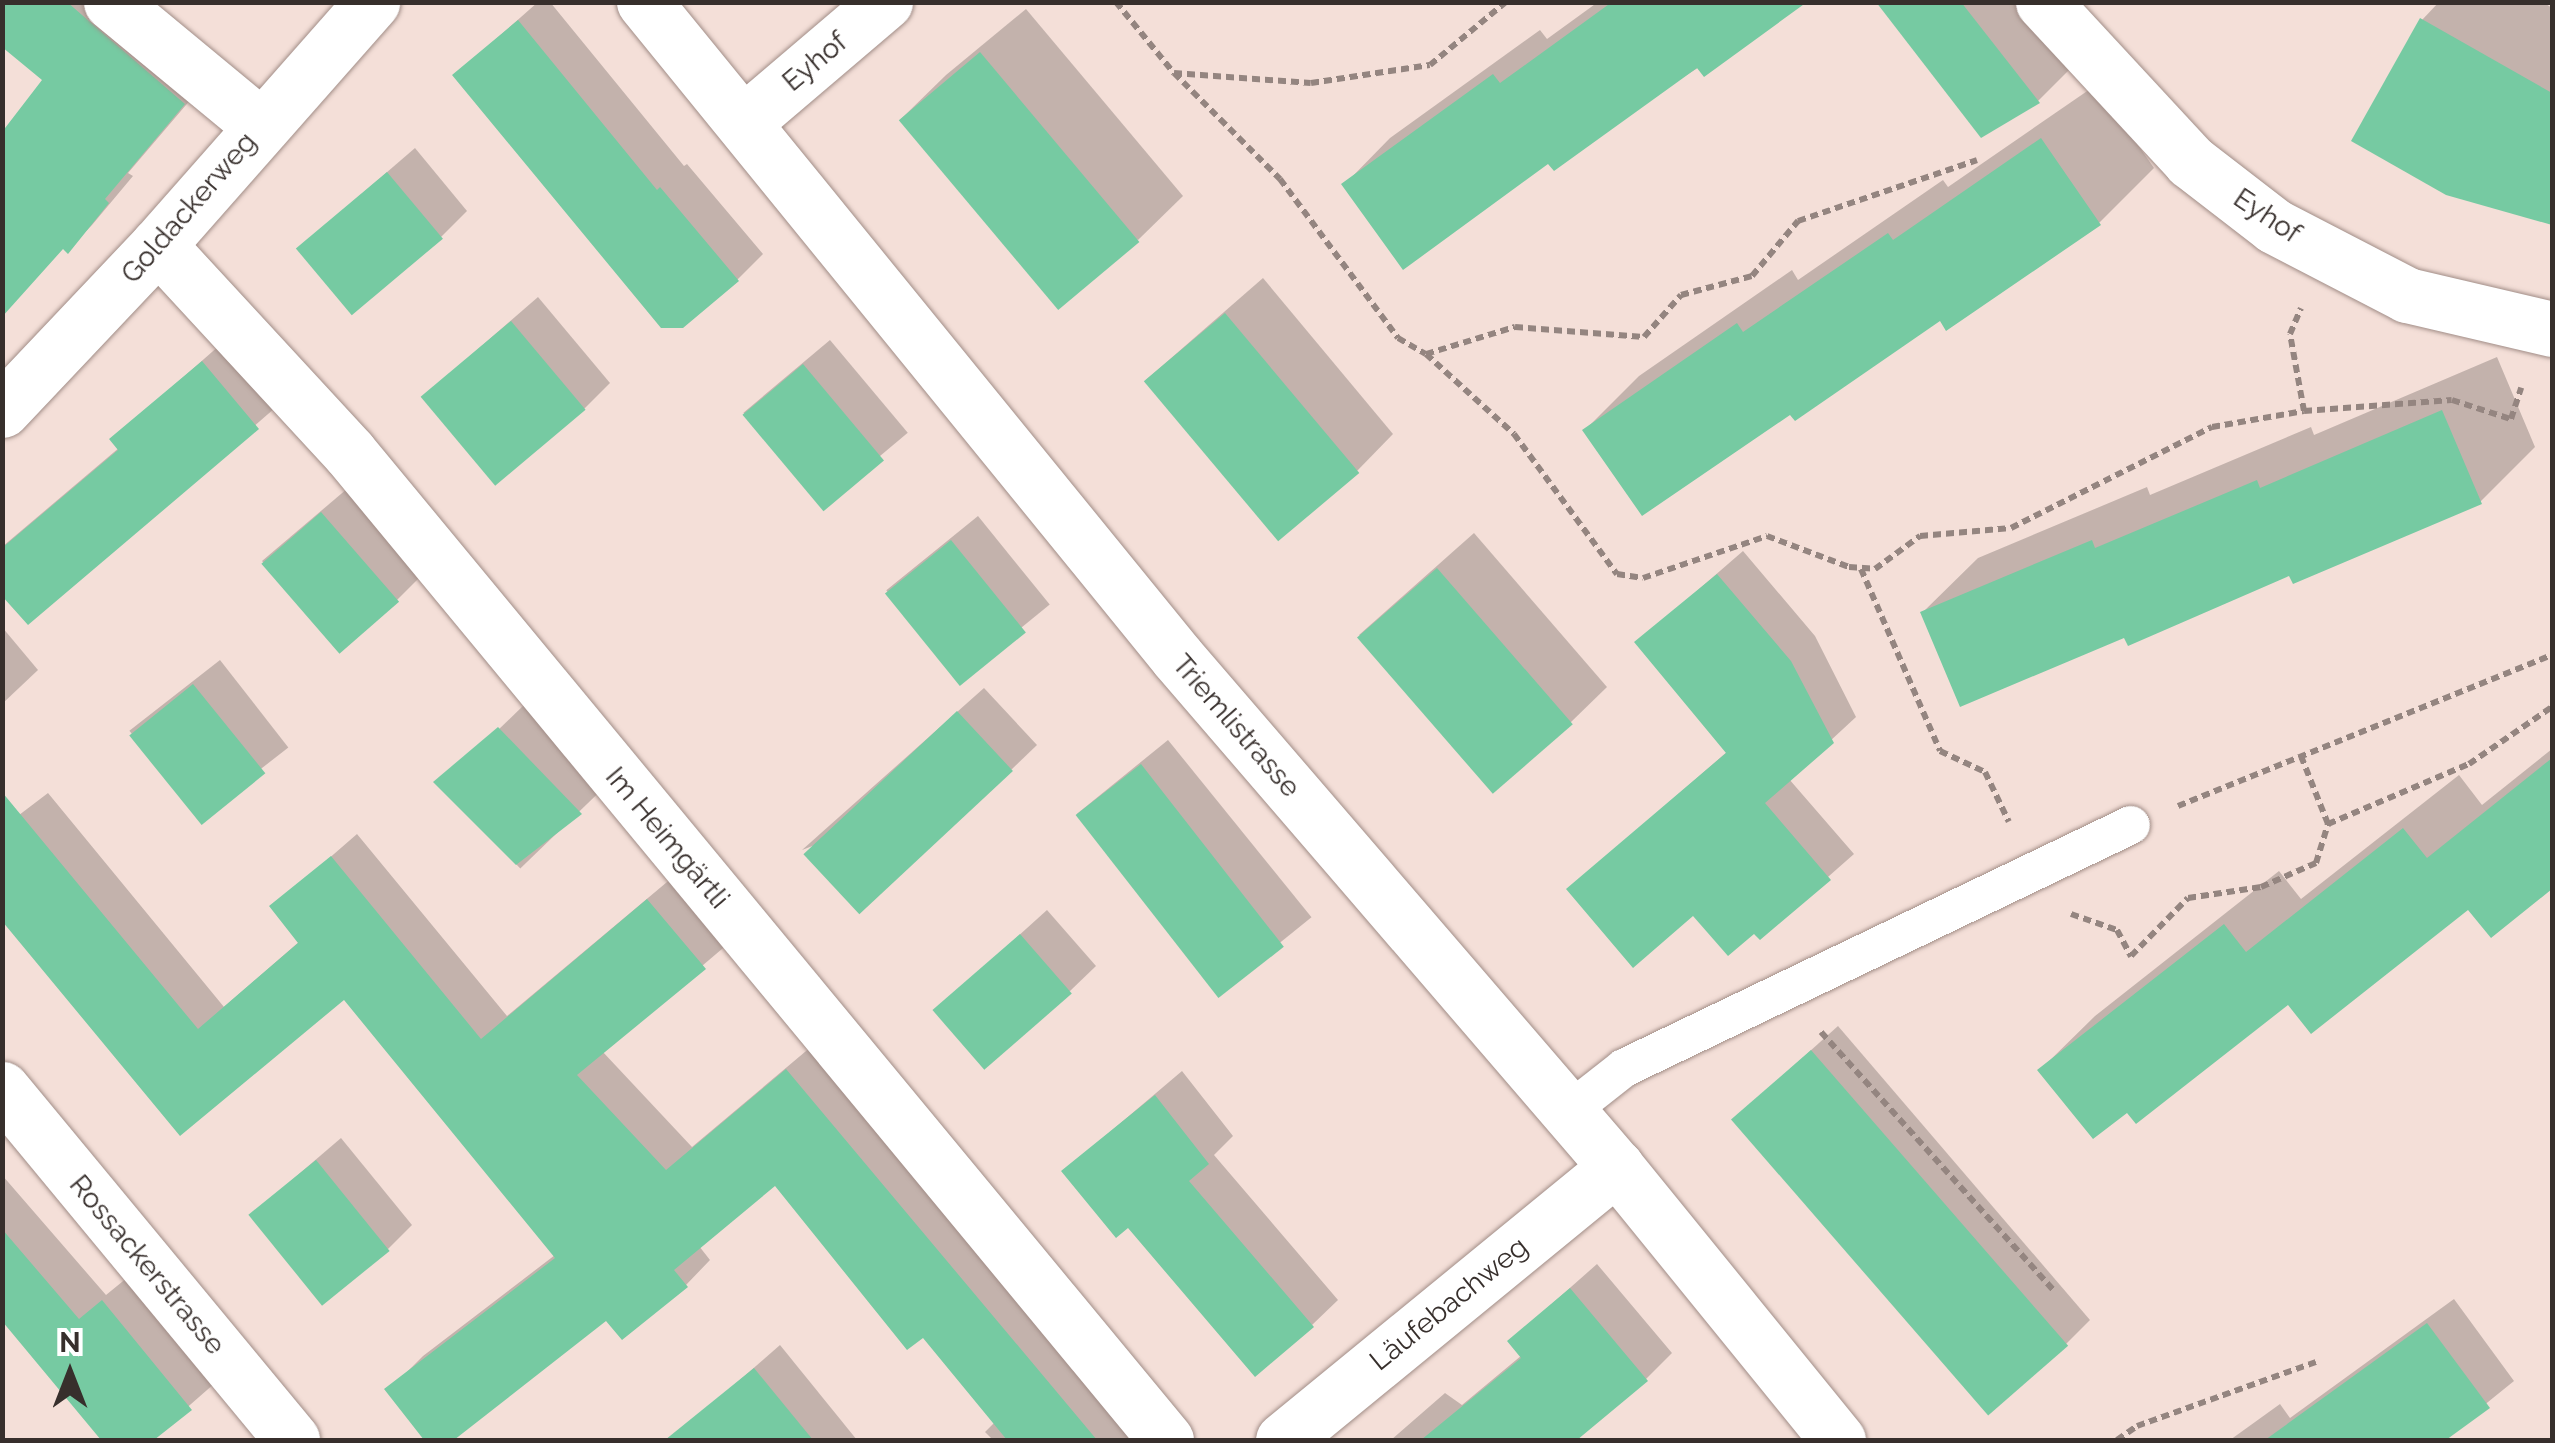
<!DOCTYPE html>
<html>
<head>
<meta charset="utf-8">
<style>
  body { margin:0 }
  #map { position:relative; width:2555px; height:1443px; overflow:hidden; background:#f4dfd8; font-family:Raleway,sans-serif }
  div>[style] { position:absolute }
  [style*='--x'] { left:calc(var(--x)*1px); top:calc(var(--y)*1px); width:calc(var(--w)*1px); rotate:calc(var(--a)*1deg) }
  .shadow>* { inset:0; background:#0003; transform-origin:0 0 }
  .building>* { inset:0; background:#76caa2; transform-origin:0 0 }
  .path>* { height:6px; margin-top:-3px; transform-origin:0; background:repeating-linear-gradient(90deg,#948580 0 8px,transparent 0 13px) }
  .roads { filter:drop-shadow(0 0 2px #a18d87) drop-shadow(0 0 2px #a18d87) }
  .lane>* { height:38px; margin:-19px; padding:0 19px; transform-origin:19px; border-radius:19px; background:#fff }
  .street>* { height:55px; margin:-27.5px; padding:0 27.5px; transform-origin:27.5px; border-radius:27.5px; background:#fff }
  .secondary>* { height:55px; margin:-27.5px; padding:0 27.5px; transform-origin:27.5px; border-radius:27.5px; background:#fff }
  span { translate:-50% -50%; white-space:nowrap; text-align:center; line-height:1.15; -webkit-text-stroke:10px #fff; paint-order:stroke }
  .street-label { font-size:28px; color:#372f2c }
  .frame { position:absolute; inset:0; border:5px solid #372f2c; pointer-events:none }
  .north { position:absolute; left:20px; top:1323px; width:100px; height:100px; -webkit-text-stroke:8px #fff; paint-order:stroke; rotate:0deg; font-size:28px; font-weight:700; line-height:40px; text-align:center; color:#372f2c }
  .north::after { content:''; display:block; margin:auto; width:35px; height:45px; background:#372f2c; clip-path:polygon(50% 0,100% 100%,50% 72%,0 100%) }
</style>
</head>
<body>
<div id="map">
  <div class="shadow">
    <div style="clip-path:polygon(2px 2px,120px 2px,209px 78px,128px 173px,133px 176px,92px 225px,68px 250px,64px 247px,4px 312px,46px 79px)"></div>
    <div style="clip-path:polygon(538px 2px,550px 2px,684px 166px,687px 164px,763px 254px,737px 280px,455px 75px)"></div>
    <div style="clip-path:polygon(1598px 2px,1803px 2px,1549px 161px,1345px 184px,1390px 138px,1540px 30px,1547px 39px)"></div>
    <div style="clip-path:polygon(1879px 2px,2043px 2px,2084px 55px,2038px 101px,1982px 134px)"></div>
    <div style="clip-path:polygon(2439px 2px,2543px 2px,2552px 8px,2552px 222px,2447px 193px,2422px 20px)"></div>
    <div style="clip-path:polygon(1026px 9px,1183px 196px,1138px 240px,901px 119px,946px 75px)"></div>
    <div style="clip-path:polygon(2096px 85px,2154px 168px,2099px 223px,1791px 411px,1585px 430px,1639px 376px,1792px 270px,1798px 280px,1943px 180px,1948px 187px)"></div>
    <div style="clip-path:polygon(415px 148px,467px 211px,441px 237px,299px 248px)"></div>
    <div style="clip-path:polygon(1263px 278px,1393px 434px,1357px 471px,1146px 380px)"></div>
    <div style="clip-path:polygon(538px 297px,610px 383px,584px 409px,424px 396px)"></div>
    <div style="clip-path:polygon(229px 337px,283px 401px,28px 622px,2px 592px,2px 547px,120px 447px,113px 439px)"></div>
    <div style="left:830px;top:340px;width:121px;height:113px;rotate:50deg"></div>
    <div style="clip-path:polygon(2497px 357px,2535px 447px,2480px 502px,2126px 635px,1923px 612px,1978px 558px,2147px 487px,2150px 495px,2311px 427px,2314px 435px)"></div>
    <div style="clip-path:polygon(348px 488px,423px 574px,397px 600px,334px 643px,262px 561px)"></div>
    <div style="left:978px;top:516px;width:114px;height:118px;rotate:51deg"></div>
    <div style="clip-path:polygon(1474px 533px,1607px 687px,1570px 723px,1359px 635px)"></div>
    <div style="clip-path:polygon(1743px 551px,1815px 636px,1856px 717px,1789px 779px,1854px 854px,1760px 937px,1754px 931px,1694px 912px,1569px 889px,1728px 751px,1638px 642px)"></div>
    <div style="clip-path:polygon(2px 627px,38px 670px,2px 704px)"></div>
    <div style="left:220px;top:660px;width:111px;height:115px;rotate:52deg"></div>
    <div style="clip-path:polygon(984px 688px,1037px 745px,1011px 770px,802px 850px)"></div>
    <div style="left:526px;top:703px;width:115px;height:119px;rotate:46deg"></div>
    <div style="left:1168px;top:740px;width:228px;height:117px;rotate:51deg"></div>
    <div style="clip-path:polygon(2552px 749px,2552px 886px,2491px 934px,2469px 906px,2288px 1001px,2127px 1109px,2040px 1070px,2095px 1016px,2279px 871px,2301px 899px,2459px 775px,2482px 805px)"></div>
    <div style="clip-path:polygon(48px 793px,224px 1007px,300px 941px,273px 907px,357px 834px,507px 1016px,673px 877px,729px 943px,602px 1051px,692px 1147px,812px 1046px,1141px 1440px,993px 1440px,985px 1432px,995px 1422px,923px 1334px,775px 1183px,699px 1246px,710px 1260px,686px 1285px,607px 1317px,450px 1440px,428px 1440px,397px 1402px,397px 1382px,423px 1356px,555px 1255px,344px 997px,181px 1132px,2px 828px)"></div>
    <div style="clip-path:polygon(1047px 910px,1096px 966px,1070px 991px,936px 1010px)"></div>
    <div style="clip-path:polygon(1838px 1026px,2090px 1320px,2064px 1346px,1734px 1119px)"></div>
    <div style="clip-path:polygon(1182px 1071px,1233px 1136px,1214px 1155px,1338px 1300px,1312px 1325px,1128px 1224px,1064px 1171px)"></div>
    <div style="clip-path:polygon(341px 1138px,412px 1225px,388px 1249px,251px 1215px)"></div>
    <div style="clip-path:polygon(2px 1175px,106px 1295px,128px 1277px,215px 1383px,150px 1440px,104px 1440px,2px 1317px)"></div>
    <div style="clip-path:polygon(1597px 1264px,1672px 1353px,1646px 1379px,1559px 1400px,1513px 1440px,1391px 1440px,1445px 1393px,1462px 1405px,1522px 1355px,1510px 1341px)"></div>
    <div style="clip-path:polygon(2454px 1299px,2514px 1381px,2441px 1440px,2230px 1440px,2280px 1404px,2290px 1418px)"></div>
    <div style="clip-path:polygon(780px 1345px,857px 1440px,712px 1440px,695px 1419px)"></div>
  </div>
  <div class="building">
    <div style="clip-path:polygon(2px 2px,67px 2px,185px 104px,105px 199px,109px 203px,68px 254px,63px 249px,2px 317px,2px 132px,42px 80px,2px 47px)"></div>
    <div style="clip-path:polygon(1612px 2px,1807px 2px,1704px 77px,1697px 68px,1554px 171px,1548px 164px,1403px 270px,1341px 184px,1493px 74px,1500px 83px)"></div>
    <div style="clip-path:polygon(1876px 2px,1961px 2px,2040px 103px,1981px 138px)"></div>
    <div style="clip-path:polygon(2420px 18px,2552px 93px,2552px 225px,2446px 195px,2351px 141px)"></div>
    <div style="clip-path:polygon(518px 20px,657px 190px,660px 187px,739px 281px,683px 328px,661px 328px,452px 75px)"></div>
    <div style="left:980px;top:52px;width:248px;height:106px;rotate:50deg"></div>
    <div style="clip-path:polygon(2041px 138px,2101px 225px,1946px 331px,1940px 321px,1795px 421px,1790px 415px,1642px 516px,1582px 430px,1737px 323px,1743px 332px,1888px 233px,1893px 240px)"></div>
    <div style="left:387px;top:172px;width:87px;height:119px;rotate:50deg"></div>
    <div style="left:1225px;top:313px;width:209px;height:106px;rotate:50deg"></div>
    <div style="left:511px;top:321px;width:116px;height:118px;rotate:50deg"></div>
    <div style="clip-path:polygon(202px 361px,259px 429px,28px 625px,2px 596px,2px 548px,118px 450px,109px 439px)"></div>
    <div style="left:803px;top:364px;width:126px;height:79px;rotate:50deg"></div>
    <div style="clip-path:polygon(2442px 410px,2482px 504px,2293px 584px,2289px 576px,2128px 646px,2124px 638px,1960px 707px,1920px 612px,2092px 540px,2095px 548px,2257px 480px,2260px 488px)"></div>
    <div style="left:321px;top:512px;width:119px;height:79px;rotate:49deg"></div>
    <div style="left:951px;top:540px;width:119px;height:85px;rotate:51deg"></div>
    <div style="left:1437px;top:568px;width:207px;height:106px;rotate:49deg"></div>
    <div style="clip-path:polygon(1717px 574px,1791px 661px,1834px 743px,1765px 803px,1831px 880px,1760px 940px,1754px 934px,1728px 956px,1693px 916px,1633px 968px,1566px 889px,1726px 753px,1634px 642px)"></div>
    <div style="left:193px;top:684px;width:115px;height:82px;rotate:51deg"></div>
    <div style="left:957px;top:711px;width:82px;height:210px;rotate:47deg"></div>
    <div style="clip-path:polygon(498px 727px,582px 814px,516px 865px,433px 782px)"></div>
    <div style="clip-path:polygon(2552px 758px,2552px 889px,2491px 938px,2468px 910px,2311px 1034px,2288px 1005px,2136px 1124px,2127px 1113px,2093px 1139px,2037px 1070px,2224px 924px,2246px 952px,2403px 828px,2427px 858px)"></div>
    <div style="left:1141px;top:764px;width:232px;height:83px;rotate:52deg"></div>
    <div style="clip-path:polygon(2px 792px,198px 1029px,298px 943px,269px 906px,331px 856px,481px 1039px,647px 899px,706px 969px,577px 1075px,666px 1170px,786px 1069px,1097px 1440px,1007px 1440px,923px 1338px,907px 1350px,775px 1186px,674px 1270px,688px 1287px,622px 1340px,606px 1321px,454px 1440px,424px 1440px,384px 1389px,555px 1258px,344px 1000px,180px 1136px,2px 921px)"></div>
    <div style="left:1020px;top:934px;width:79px;height:116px;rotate:49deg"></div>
    <div style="left:1811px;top:1050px;width:392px;height:106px;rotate:49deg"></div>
    <div style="clip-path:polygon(1155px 1095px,1209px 1164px,1189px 1181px,1314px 1327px,1255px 1377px,1128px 1228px,1116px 1238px,1061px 1171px)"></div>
    <div style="left:316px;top:1160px;width:117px;height:87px;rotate:51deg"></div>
    <div style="clip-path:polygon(2px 1229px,79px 1319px,102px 1300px,192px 1410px,154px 1440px,101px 1440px,2px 1321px)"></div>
    <div style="clip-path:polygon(1570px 1288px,1648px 1381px,1577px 1440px,1421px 1440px,1521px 1358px,1507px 1341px)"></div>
    <div style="clip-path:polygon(2427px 1323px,2490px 1408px,2446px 1440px,2265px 1440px)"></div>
    <div style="clip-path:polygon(754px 1368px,813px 1440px,665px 1440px)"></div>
  </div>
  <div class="path">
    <div style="--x:1116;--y:2;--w:92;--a:50.8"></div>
    <div style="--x:1174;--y:73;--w:137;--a:4.2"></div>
    <div style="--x:1311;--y:83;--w:120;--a:-8.6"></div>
    <div style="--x:1430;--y:65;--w:99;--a:-39.7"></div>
    <div style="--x:1174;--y:73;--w:150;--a:45"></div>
    <div style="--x:1280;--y:179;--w:198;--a:53.4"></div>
    <div style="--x:1398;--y:338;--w:32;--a:30"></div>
    <div style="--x:1426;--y:354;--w:93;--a:-16.9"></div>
    <div style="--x:1515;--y:327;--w:129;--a:4.4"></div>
    <div style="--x:1644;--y:337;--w:56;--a:-48.6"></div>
    <div style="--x:1681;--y:295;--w:73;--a:-15"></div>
    <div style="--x:1752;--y:276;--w:72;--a:-50.1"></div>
    <div style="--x:1798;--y:221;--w:189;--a:-18.8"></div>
    <div style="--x:1426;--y:354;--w:119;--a:42.3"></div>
    <div style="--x:1514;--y:434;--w:174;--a:53.7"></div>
    <div style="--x:1617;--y:574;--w:26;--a:9"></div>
    <div style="--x:1643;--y:578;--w:131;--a:-18.7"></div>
    <div style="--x:1767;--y:536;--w:88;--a:20.7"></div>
    <div style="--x:1849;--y:567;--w:26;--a:4"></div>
    <div style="--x:1875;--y:569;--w:56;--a:-36.3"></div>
    <div style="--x:1920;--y:536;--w:91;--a:-5"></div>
    <div style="--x:2011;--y:528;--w:225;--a:-26.7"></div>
    <div style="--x:2212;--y:427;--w:93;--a:-9.9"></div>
    <div style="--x:2304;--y:411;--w:78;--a:-100.3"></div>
    <div style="--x:2290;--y:334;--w:28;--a:-67"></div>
    <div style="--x:2304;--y:411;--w:148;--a:-4.3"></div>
    <div style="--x:2452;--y:400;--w:62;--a:17.9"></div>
    <div style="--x:2511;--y:419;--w:33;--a:-72"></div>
    <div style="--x:1861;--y:569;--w:198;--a:66.5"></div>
    <div style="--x:1940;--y:751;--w:50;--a:25"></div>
    <div style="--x:1985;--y:772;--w:55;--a:64.4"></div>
    <div style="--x:2301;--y:756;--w:73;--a:68.3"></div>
    <div style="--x:2328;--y:824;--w:153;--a:-23.1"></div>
    <div style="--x:2469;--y:764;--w:101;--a:-34.5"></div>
    <div style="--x:2178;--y:806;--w:403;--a:-22"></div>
    <div style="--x:2071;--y:914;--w:49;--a:19.2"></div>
    <div style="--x:2117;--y:930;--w:30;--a:62"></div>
    <div style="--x:2131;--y:956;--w:81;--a:-45.5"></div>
    <div style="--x:2188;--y:898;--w:74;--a:-8.6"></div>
    <div style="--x:2261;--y:887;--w:60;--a:-23.6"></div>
    <div style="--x:2316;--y:863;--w:41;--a:-72.9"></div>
    <div style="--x:1821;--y:1032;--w:347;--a:48"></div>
    <div style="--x:2117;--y:1440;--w:24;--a:-35"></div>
    <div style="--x:2137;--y:1426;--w:190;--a:-19.7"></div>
  </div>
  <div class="roads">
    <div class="lane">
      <div style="--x:1568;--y:1112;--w:71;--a:-38.2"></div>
      <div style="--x:1624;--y:1068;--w:562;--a:-25.61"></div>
    </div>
    <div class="street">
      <div style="--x:111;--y:2;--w:195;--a:39.6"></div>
      <div style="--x:2043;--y:2;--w:217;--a:47.2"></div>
      <div style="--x:2190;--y:161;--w:106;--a:37.7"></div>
      <div style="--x:2274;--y:226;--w:150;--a:27.4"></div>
      <div style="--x:2407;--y:295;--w:149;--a:13.2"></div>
      <div style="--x:745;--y:121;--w:184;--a:-40.4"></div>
      <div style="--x:158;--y:245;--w:282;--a:47.3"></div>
      <div style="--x:349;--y:452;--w:1282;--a:50.41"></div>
      <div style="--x:2;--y:410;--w:227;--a:-46.6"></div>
      <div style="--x:158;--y:245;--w:324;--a:-48.6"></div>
      <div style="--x:2;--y:1089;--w:455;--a:50.4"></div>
      <div style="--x:1283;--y:1440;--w:431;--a:-39.3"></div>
    </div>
    <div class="secondary">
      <div style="--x:644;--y:2;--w:844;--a:50.86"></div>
      <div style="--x:1177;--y:657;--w:673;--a:49.28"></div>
      <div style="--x:1616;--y:1167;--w:352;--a:50.9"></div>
    </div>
  </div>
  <div class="street-label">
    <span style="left:815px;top:62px;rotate:-40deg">Eyhof</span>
    <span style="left:189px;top:208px;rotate:-49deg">Goldackerweg</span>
    <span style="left:2267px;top:216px;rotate:34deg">Eyhof</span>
    <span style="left:1236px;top:726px;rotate:49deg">Triemlistrasse</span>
    <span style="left:667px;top:838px;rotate:50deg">Im Heimgärtli</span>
    <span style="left:147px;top:1265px;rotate:50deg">Rossackerstrasse</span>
    <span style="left:1449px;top:1304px;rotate:-39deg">Läufebachweg</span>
  </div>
  <div class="frame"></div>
  <div class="north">N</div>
</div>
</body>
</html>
